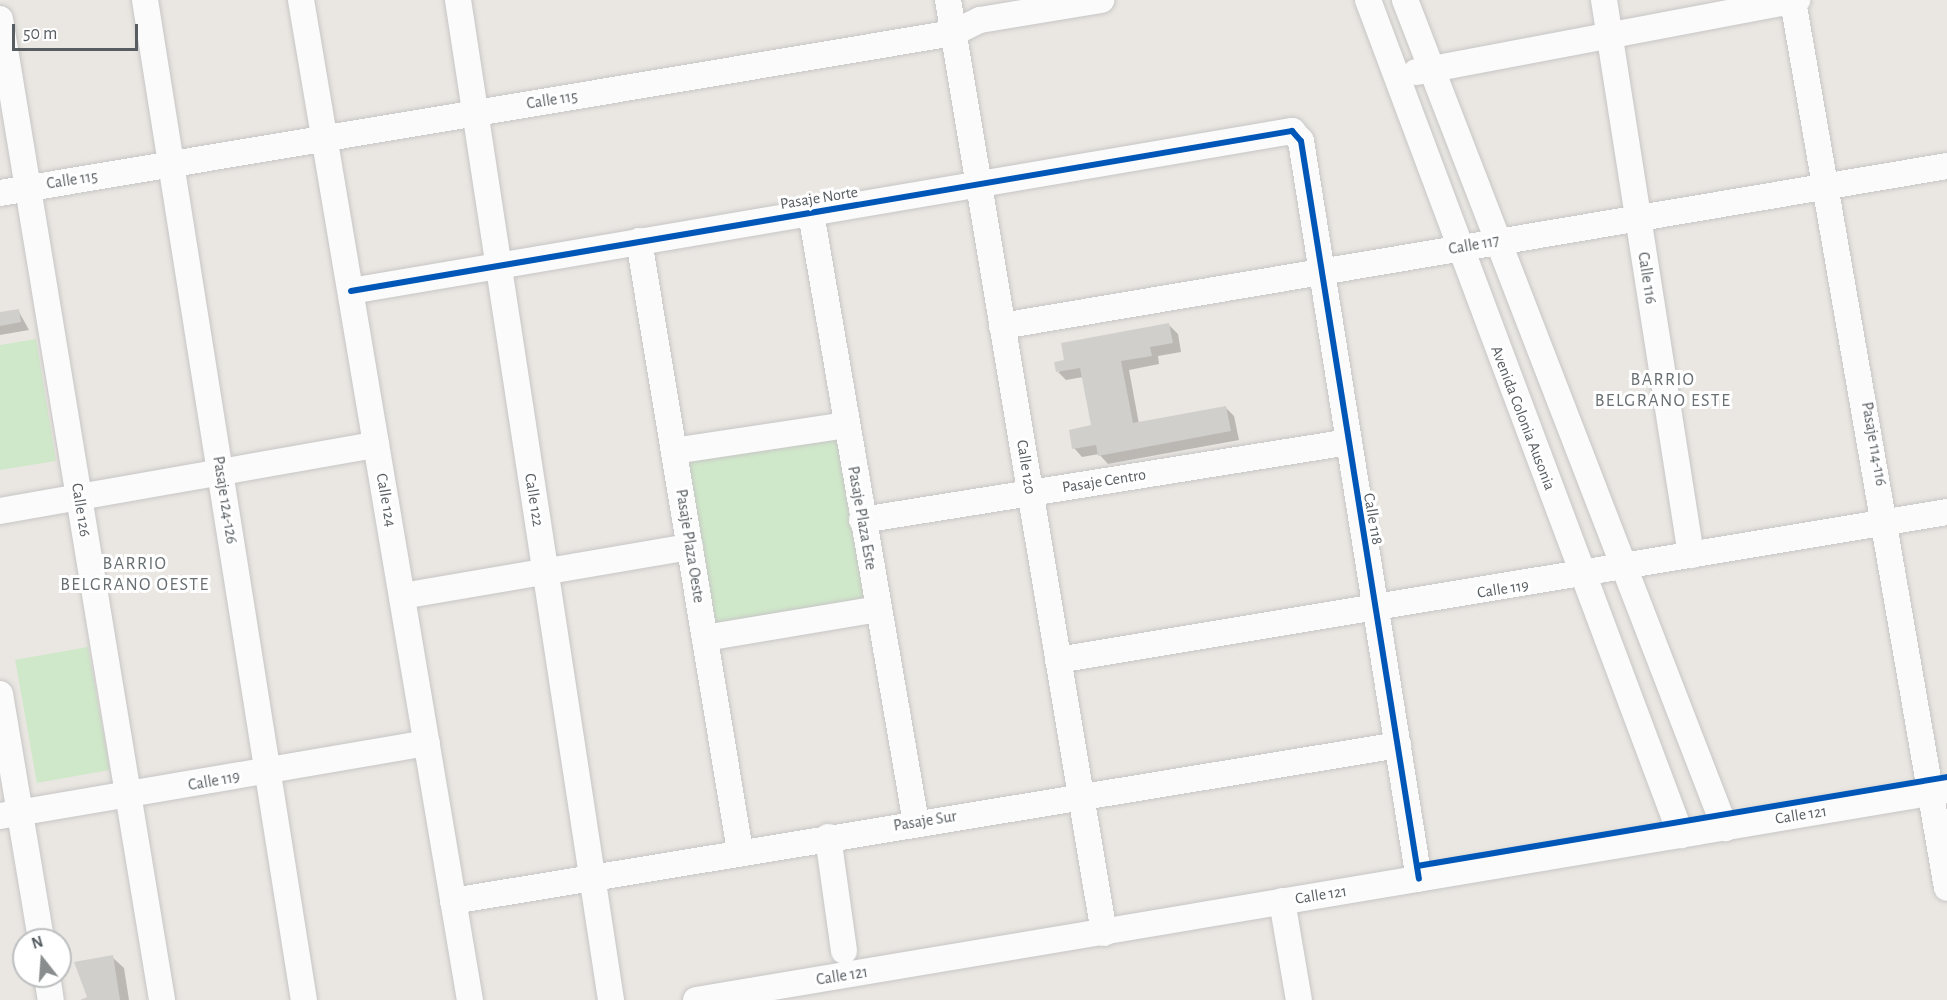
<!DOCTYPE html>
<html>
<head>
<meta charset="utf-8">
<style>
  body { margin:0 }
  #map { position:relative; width:1947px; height:1000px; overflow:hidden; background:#eae7e2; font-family:"Alegreya Sans",sans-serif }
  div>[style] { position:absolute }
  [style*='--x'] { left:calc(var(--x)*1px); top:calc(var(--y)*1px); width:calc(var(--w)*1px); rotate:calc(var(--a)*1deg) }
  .green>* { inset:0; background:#d0e8ca; transform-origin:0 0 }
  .shadow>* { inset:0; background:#0003 }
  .building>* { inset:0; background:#d1cfcc }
  .roads { filter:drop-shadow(0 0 2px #c7c6c6) drop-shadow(0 0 2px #c7c6c6) }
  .minor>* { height:26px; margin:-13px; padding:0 13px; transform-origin:13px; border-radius:13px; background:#fcfbfb }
  .cycleway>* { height:6px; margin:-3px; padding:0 3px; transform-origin:3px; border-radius:3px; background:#0057b8 }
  span { translate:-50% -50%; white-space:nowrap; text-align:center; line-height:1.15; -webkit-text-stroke:6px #fff; paint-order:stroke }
  .street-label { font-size:16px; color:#575d61 }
  .neighbourhood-label { font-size:18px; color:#686f73; letter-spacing:1.5px }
  .north { position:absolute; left:12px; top:928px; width:60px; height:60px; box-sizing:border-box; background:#fff; border:2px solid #bcbec0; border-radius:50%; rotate:343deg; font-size:16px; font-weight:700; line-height:24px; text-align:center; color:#575d61 }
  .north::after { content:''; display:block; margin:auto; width:21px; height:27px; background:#8a8d8e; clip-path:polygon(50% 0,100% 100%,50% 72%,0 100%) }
  .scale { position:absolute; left:12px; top:24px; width:126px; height:27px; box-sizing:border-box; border:3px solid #575d61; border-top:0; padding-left:8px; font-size:18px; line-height:21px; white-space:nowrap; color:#575d61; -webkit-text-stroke:4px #fff; paint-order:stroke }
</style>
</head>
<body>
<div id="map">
  <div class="green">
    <div style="clip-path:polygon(36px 339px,56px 461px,0 470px,0 345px)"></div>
    <div style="left:839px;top:437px;width:167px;height:155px;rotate:81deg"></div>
    <div style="left:88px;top:647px;width:125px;height:74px;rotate:80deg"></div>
  </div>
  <div class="shadow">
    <div style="clip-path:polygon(18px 310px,29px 330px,0 335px,0 313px)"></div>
    <div style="clip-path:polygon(1169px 325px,1178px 334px,1181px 352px,1158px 356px,1159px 364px,1129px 370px,1139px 424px,1226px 408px,1234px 416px,1239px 440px,1108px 464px,1099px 454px,1082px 457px,1074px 448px,1092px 427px,1083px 377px,1066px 380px,1058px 372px)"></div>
    <div style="clip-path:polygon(112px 957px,124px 968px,129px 1000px,82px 1000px,89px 998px)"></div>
  </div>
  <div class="building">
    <div style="clip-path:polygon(19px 309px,21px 322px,0 326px,0 312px)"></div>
    <div style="clip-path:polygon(1169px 323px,1173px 343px,1150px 347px,1152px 356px,1121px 361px,1133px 423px,1226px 406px,1231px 431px,1098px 456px,1096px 445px,1072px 449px,1069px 430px,1091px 425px,1080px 368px,1056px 372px,1054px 362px,1064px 360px,1061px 343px)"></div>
    <div style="clip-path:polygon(113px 955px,120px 1000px,80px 1000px,87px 997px,74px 962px)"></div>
  </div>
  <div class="roads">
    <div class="minor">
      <div style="--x:145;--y:0;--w:1013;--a:80.97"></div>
      <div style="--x:301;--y:0;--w:1014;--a:80.41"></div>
      <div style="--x:458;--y:0;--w:1012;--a:81.3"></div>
      <div style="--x:948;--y:0;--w:946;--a:80.51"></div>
      <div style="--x:1368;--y:0;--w:892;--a:69.45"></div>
      <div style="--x:1405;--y:0;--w:888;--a:68.87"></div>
      <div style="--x:1604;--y:0;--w:562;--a:81.09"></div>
      <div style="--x:1793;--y:1;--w:900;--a:80.15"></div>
      <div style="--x:0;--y:19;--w:994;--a:80.62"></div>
      <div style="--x:1416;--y:72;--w:388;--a:-10.7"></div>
      <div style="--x:0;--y:193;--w:966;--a:-9.53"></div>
      <div style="--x:953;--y:33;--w:30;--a:-26"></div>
      <div style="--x:980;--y:20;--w:123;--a:-9.4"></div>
      <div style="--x:811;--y:213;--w:619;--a:80.23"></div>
      <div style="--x:639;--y:241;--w:618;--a:80.6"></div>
      <div style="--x:351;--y:291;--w:955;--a:-9.65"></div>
      <div style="--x:1292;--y:131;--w:13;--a:48"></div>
      <div style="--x:1301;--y:141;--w:747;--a:80.92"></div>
      <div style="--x:1002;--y:326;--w:958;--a:-9.61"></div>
      <div style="--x:674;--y:451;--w:174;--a:-8.6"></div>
      <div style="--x:0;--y:511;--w:382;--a:-10"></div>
      <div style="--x:862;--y:520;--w:491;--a:-9.1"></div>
      <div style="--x:402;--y:596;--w:292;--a:-9.7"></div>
      <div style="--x:705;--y:638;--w:175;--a:-9.5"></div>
      <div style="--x:1058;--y:660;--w:901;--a:-9.45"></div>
      <div style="--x:0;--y:694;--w:249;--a:80.5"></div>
      <div style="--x:0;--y:816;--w:433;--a:-9.7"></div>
      <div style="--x:828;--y:837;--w:115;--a:82"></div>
      <div style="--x:453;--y:901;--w:958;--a:-9.37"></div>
      <div style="--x:1282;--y:901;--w:100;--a:80.3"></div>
      <div style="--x:47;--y:976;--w:24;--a:81"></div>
      <div style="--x:696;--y:1000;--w:1269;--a:-9.53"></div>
    </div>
  </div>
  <div class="cycleway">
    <div style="--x:351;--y:291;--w:955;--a:-9.65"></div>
    <div style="--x:1292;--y:131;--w:13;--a:48"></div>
    <div style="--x:1301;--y:141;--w:747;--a:80.92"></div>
    <div style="--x:1417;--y:866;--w:537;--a:-9.53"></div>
  </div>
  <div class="street-label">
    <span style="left:552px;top:100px;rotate:-9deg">Calle 115</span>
    <span style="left:72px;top:180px;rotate:-9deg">Calle 115</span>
    <span style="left:819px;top:198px;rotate:-9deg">Pasaje Norte</span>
    <span style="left:1474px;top:245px;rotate:-10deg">Calle 117</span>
    <span style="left:1647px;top:278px;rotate:81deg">Calle 116</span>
    <span style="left:1523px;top:418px;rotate:69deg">Avenida Colonia Ausonia</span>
    <span style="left:1874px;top:444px;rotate:80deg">Pasaje 114-116</span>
    <span style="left:1026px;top:467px;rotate:81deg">Calle 120</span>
    <span style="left:1104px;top:481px;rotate:-9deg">Pasaje Centro</span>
    <span style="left:225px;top:500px;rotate:81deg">Pasaje 124-126</span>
    <span style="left:386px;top:500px;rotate:80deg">Calle 124</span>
    <span style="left:534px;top:500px;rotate:81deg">Calle 122</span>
    <span style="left:81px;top:510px;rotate:81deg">Calle 126</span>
    <span style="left:862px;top:518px;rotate:80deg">Pasaje Plaza Este</span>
    <span style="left:1373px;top:519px;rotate:80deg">Calle 118</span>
    <span style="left:690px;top:546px;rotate:81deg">Pasaje Plaza Oeste</span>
    <span style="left:1503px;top:589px;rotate:-9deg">Calle 119</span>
    <span style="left:214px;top:781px;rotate:-10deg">Calle 119</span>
    <span style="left:1801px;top:815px;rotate:-9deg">Calle 121</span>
    <span style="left:925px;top:821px;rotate:-9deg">Pasaje Sur</span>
    <span style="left:1321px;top:895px;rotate:-9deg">Calle 121</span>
    <span style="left:842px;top:976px;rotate:-9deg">Calle 121</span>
  </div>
  <div class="neighbourhood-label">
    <span style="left:1663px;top:391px">BARRIO<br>BELGRANO ESTE</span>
    <span style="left:135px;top:575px">BARRIO<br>BELGRANO OESTE</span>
  </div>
  <div class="north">N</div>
  <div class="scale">50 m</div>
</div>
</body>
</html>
